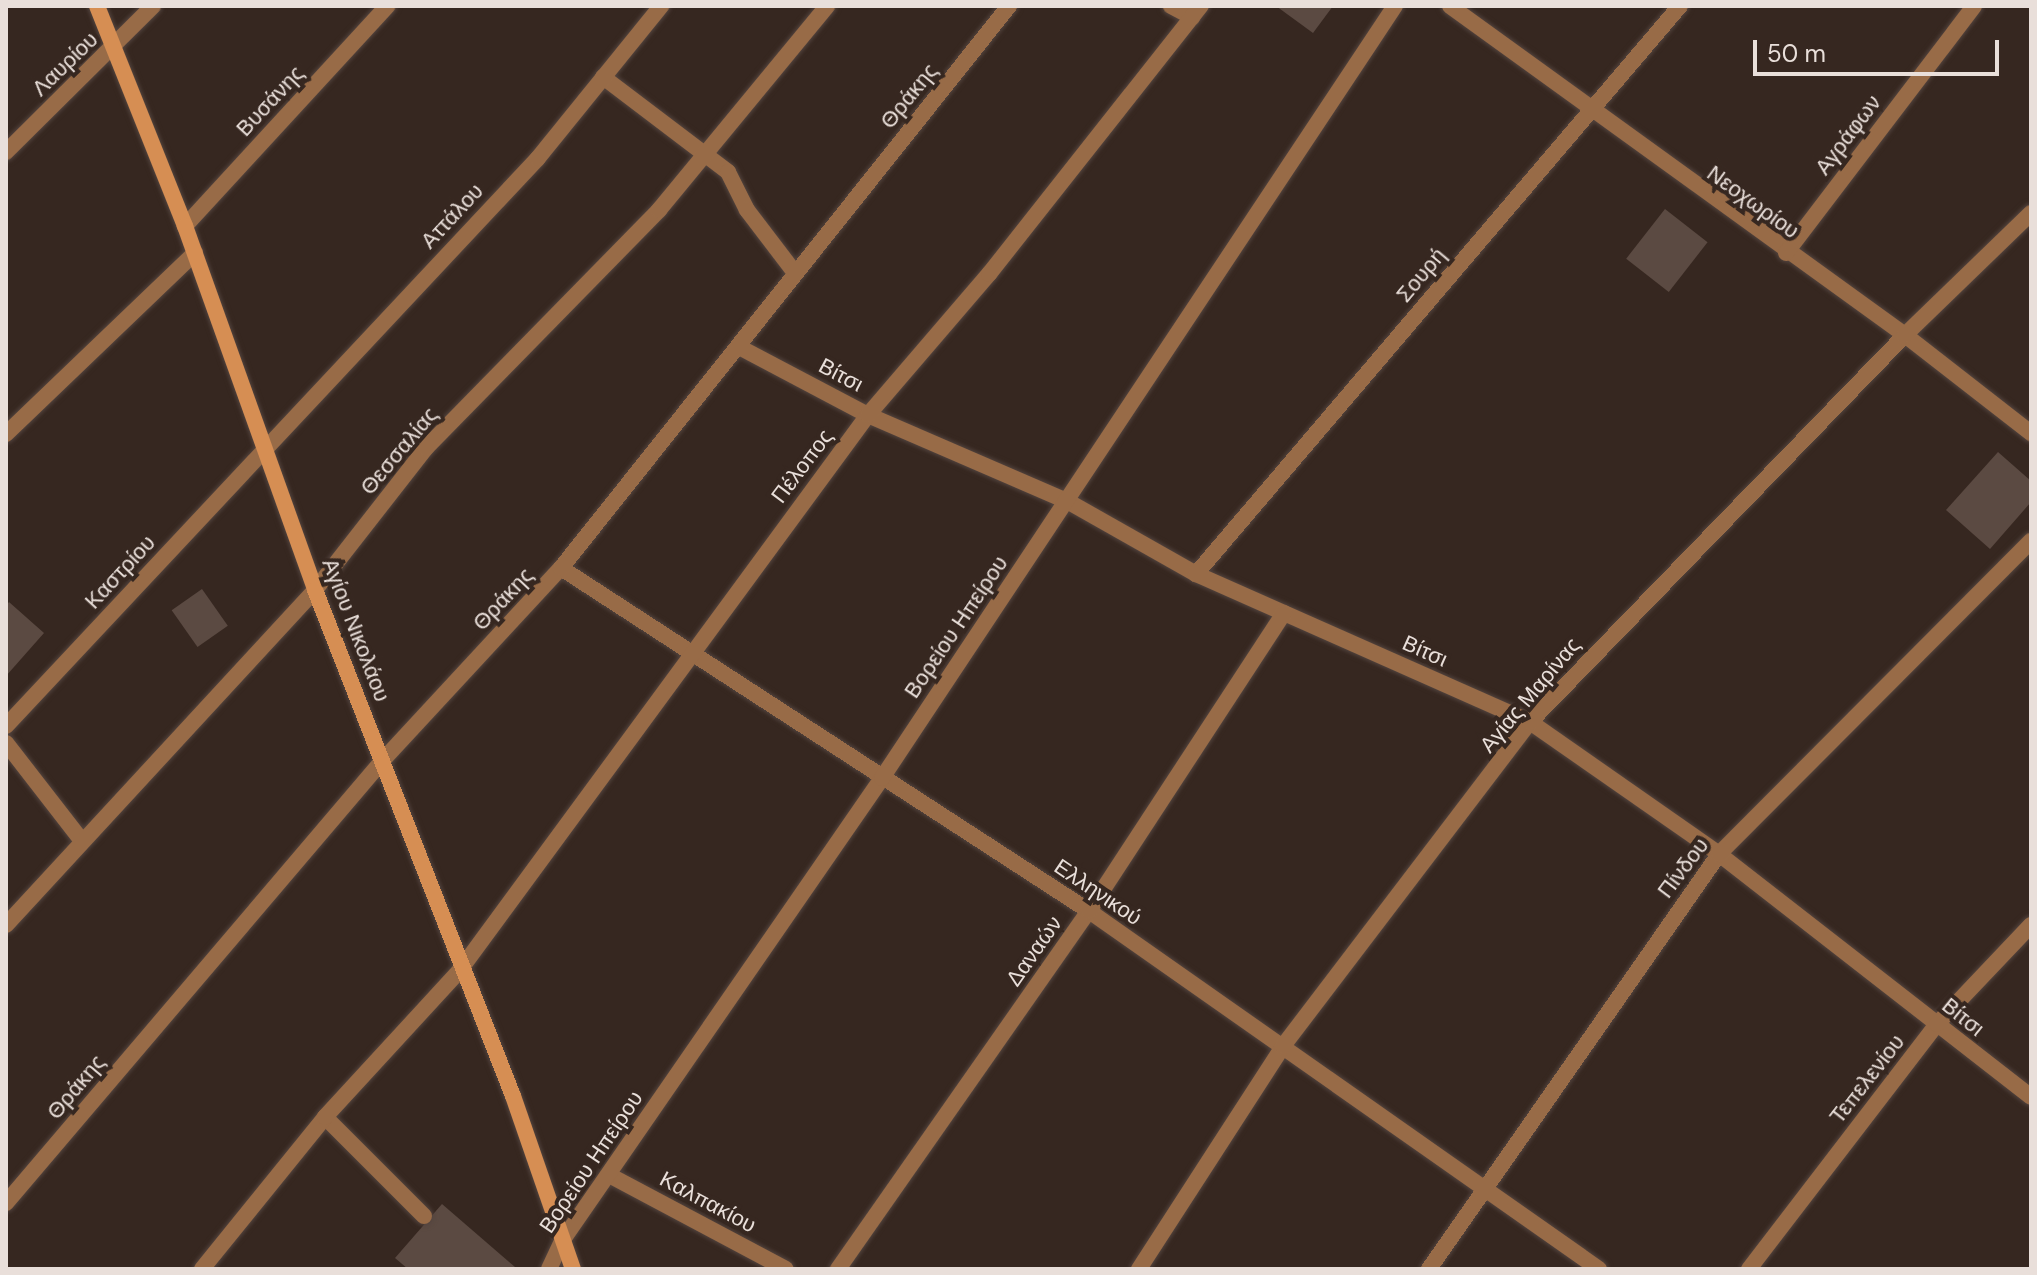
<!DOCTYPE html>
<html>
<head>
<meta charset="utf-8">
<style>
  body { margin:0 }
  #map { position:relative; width:2037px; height:1275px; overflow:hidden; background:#362720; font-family:"DM Sans",sans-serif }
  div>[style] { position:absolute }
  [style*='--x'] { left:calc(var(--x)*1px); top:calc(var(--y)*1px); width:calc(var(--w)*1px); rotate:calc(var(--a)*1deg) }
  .building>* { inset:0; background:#5b4a42; transform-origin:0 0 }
  .roads { filter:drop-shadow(0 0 2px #53443e) drop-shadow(0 0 2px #53443e) }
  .street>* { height:16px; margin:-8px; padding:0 8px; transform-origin:8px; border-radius:8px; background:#986b47 }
  .secondary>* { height:16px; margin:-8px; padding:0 8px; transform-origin:8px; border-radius:8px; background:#d68e53 }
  span { translate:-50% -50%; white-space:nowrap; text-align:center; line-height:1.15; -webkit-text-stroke:8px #362720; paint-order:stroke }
  .street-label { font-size:22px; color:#e9dfda }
  .frame { position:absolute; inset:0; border:8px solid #e9dfda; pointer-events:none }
  .scale { position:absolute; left:1753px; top:40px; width:246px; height:36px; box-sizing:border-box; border:4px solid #e9dfda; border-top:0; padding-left:10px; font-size:24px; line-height:28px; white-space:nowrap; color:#e9dfda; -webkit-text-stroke:6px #362720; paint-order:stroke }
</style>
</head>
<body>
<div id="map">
  <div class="building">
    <div style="clip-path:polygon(1276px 6px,1333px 6px,1313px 33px)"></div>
    <div style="left:1665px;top:209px;width:54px;height:63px;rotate:38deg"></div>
    <div style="clip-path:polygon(1998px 452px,2031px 481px,2031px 502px,1990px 549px,1946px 510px)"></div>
    <div style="left:202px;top:589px;width:45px;height:37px;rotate:55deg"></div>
    <div style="clip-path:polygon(9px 602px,44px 633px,6px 676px,6px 606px)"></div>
    <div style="clip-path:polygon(442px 1204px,515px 1267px,514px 1269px,408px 1269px,395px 1258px)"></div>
  </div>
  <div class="roads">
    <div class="street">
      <div style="--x:1171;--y:6;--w:24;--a:28"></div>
      <div style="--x:1450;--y:6;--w:561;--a:35.87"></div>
      <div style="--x:1905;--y:335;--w:160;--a:37.9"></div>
      <div style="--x:603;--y:77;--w:157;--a:37.2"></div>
      <div style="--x:728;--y:172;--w:42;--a:63.4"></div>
      <div style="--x:747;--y:210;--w:79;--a:52.7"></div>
      <div style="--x:6;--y:152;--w:207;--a:-44.8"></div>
      <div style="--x:185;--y:226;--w:299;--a:-47.4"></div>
      <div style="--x:1786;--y:253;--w:310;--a:-52.7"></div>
      <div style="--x:739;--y:347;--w:146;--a:27.8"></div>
      <div style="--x:868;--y:415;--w:217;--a:23.4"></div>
      <div style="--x:1067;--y:501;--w:148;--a:29.5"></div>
      <div style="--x:1196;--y:574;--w:365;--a:23.9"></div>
      <div style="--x:1530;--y:722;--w:231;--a:34.9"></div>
      <div style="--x:1719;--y:854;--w:395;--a:37.9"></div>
      <div style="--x:6;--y:434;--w:262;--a:-43.8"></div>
      <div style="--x:561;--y:568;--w:630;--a:33.01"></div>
      <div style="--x:1089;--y:911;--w:623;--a:35.07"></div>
      <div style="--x:1196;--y:574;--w:746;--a:-49.57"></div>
      <div style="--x:6;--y:726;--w:778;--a:-46.87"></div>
      <div style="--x:538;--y:158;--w:196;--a:-51"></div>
      <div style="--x:6;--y:743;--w:124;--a:52.2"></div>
      <div style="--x:6;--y:925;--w:456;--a:-47.3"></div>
      <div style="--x:315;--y:590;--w:180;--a:-52"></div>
      <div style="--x:426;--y:448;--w:333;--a:-45.6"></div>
      <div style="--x:659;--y:210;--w:264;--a:-50.5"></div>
      <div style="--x:325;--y:1117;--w:140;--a:45"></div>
      <div style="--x:609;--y:1175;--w:200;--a:28"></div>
      <div style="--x:6;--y:1203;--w:582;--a:-49.6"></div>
      <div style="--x:383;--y:760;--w:262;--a:-47.2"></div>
      <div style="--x:561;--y:568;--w:719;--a:-51.44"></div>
      <div style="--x:202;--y:1269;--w:196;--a:-51"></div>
      <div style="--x:325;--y:1117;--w:200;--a:-47.4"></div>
      <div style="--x:460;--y:970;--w:689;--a:-53.68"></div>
      <div style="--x:868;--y:415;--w:186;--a:-49.4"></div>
      <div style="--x:989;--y:274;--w:342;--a:-51.7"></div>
      <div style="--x:549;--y:1269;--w:31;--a:-65"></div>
      <div style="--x:562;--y:1241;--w:563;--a:-55.35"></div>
      <div style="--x:882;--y:778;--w:927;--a:-56.4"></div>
      <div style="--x:838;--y:1269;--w:437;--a:-55"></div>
      <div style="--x:1089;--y:911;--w:356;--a:-56.8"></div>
      <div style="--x:1139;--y:1269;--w:265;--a:-57.1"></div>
      <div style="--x:1283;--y:1046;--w:407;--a:-52.7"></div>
      <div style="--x:1530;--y:722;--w:539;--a:-45.9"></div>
      <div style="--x:1905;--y:335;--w:175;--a:-44.1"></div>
      <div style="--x:1429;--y:1269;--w:506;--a:-55.05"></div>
      <div style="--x:1719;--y:854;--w:442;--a:-45.1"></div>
      <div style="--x:1749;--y:1269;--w:309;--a:-52.5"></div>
      <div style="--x:1937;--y:1024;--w:137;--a:-46.5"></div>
    </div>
    <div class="secondary">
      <div style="--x:97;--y:6;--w:237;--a:68.2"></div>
      <div style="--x:185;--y:226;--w:387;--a:70.3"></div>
      <div style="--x:315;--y:590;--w:543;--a:68.63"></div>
      <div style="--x:513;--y:1096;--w:183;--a:70.9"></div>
    </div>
  </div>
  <div class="street-label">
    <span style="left:65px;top:64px;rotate:-44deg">Λαυρίου</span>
    <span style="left:909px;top:96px;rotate:-51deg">Θράκης</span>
    <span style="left:270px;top:101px;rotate:-47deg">Βυσάνης</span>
    <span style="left:1848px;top:135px;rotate:-53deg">Αγράφων</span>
    <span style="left:1753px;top:202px;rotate:36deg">Νεοχωρίου</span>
    <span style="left:452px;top:216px;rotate:-47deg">Αττάλου</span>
    <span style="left:1421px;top:275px;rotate:-50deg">Σουρή</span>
    <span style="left:841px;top:375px;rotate:28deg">Βίτσι</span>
    <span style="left:399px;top:451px;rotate:-50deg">Θεσσαλίας</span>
    <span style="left:802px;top:466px;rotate:-53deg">Πέλοπος</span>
    <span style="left:120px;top:572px;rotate:-47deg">Καστρίου</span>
    <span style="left:503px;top:599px;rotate:-47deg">Θράκης</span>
    <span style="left:956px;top:627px;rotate:-56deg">Βορείου Ηπείρου</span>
    <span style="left:356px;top:630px;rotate:69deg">Αγίου Νικολάου</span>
    <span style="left:1425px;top:651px;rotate:24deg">Βίτσι</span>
    <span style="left:1530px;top:695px;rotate:-50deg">Αγίας Μαρίνας</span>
    <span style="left:1683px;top:868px;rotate:-53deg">Πίνδου</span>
    <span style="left:1098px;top:892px;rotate:34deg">Ελληνικού</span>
    <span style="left:1034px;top:951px;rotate:-55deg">Δαναών</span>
    <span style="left:1963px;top:1017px;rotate:39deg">Βίτσι</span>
    <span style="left:1867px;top:1079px;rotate:-52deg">Τεπελενίου</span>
    <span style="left:76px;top:1087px;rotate:-50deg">Θράκης</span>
    <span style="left:591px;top:1162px;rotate:-56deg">Βορείου Ηπείρου</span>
    <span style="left:708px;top:1202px;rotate:28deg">Καλπακίου</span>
  </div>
  <div class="frame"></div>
  <div class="scale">50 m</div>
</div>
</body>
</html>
